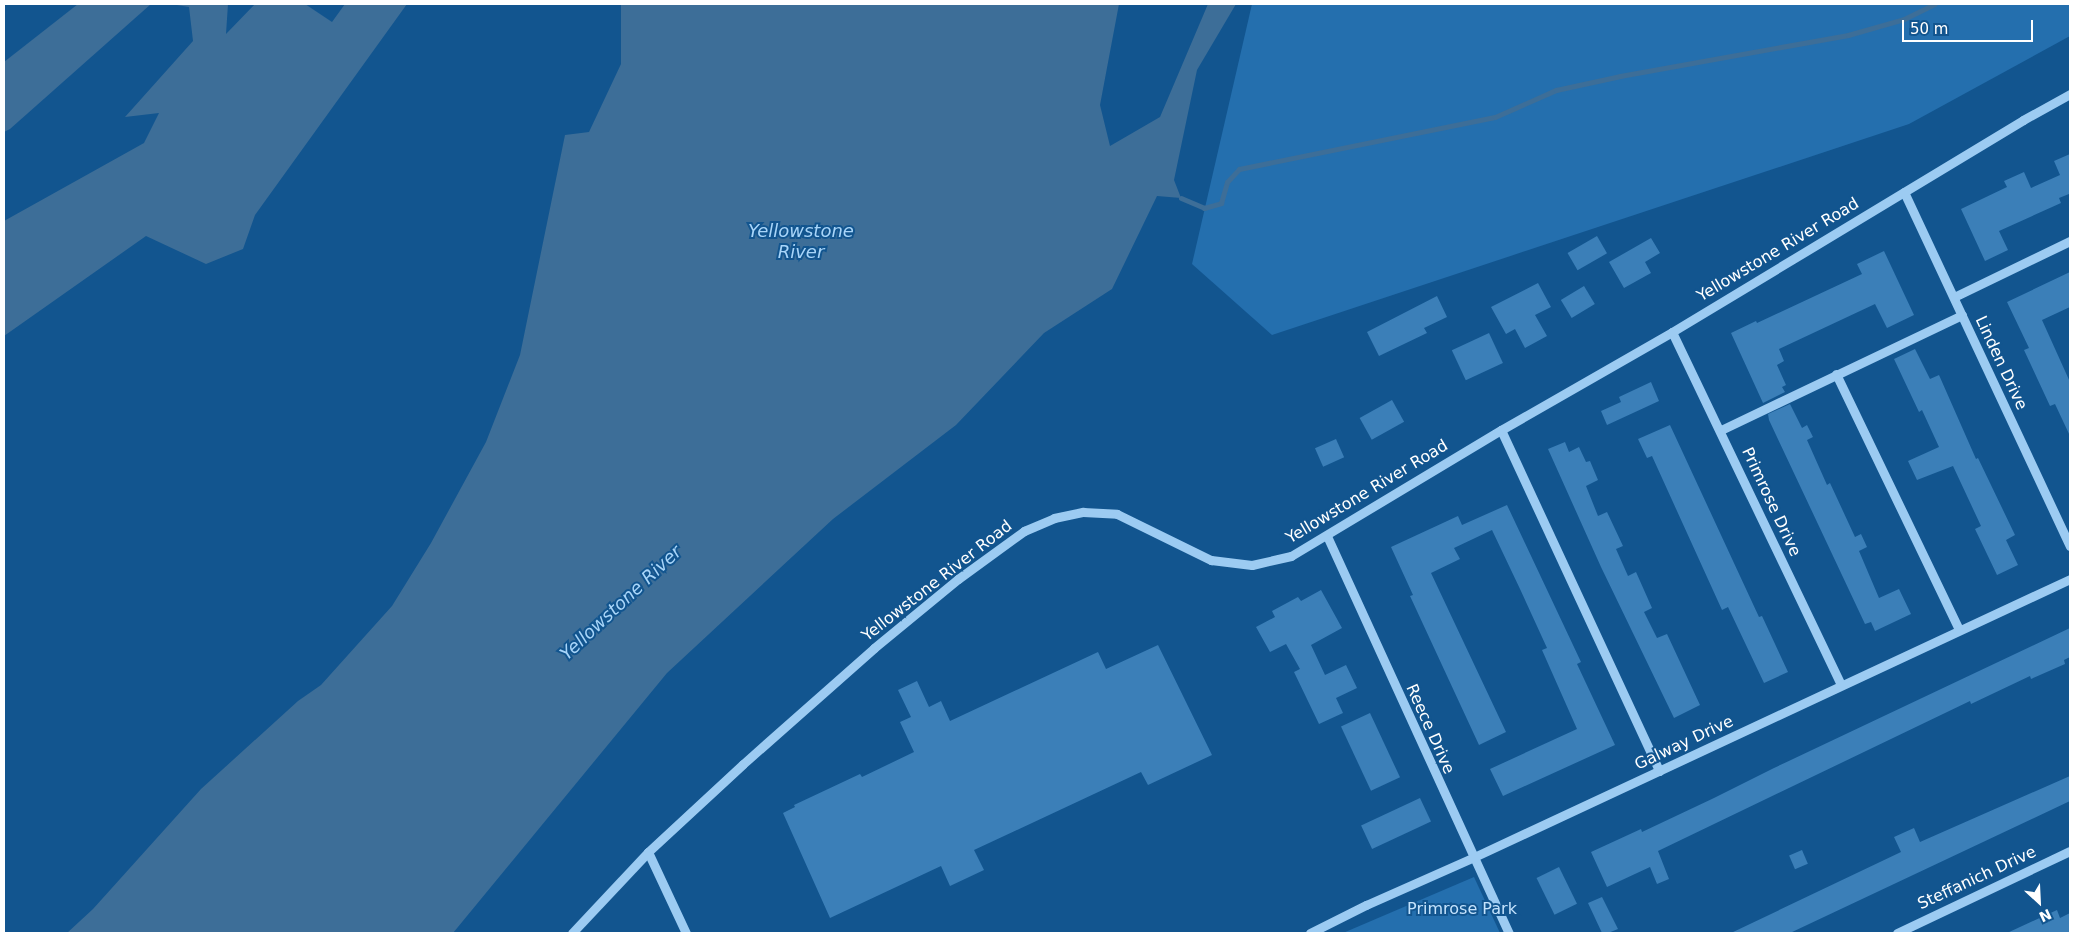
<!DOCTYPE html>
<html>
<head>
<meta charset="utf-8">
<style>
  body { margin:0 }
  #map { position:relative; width:2074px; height:937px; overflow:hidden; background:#12558f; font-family:"DejaVu Sans",sans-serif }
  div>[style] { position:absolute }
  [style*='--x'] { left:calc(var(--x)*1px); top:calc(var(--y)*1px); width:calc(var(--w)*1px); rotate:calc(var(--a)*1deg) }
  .green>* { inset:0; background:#246fae }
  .water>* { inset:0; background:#3d6e98 }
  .stream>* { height:5px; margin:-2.5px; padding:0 2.5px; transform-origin:2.5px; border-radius:2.5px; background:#3d6e98 }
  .building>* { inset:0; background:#3b7fb8; transform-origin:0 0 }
  .minor>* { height:9px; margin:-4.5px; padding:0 4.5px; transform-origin:4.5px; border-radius:4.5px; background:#9ccbf2 }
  span { translate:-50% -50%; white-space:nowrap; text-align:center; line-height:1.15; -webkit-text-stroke:4px #12558f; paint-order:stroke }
  .street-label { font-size:16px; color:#fff }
  .park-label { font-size:16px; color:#c4e3fd }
  .water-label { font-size:18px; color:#a8d5f9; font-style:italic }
  .frame { position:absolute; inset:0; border:5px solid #fff; pointer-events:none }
  .north { position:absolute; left:2014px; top:877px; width:50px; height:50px; -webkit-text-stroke:4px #12558f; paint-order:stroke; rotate:155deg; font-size:14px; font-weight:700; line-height:20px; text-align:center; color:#fff }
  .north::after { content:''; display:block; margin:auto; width:18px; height:22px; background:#fff; clip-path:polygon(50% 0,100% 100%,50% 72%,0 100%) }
  .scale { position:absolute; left:1902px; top:20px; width:131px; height:22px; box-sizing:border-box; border:2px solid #fff; border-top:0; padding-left:6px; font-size:15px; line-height:18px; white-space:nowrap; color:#fff; -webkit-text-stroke:4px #12558f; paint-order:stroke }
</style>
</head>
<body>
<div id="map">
  <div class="green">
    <div style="clip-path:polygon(1252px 4px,2070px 4px,2070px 36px,1909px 124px,1272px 335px,1192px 264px)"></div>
    <div style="clip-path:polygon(1474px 877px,1500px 933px,1343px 933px)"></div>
  </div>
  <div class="water">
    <div style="clip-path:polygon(78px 4px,151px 4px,10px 129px,4px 132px,4px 62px)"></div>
    <div style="clip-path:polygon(171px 4px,228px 4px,226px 34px,255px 4px,305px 4px,332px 22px,345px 4px,407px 4px,255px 215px,243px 249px,206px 264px,146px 236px,4px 336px,4px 221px,144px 143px,159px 113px,125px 117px,193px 41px,189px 7px)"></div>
    <div style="clip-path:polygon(621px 4px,1119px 4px,1100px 105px,1110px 146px,1160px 117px,1208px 4px,1236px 4px,1197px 70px,1174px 180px,1181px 198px,1157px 196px,1112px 289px,1044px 333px,956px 425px,833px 519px,667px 673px,453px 933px,67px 933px,93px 909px,201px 789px,298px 701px,321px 685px,392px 606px,431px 543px,486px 442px,520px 355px,565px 135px,589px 132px,621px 64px)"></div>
  </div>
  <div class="stream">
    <div style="--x:1181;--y:198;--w:25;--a:23"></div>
    <div style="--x:1204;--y:208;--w:18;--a:-16"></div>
    <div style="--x:1221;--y:203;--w:22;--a:-74"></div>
    <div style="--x:1227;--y:182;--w:18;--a:-47"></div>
    <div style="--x:1239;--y:169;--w:261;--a:-11.5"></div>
    <div style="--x:1495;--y:117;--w:67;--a:-23.9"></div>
    <div style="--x:1556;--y:90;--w:66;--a:-12.3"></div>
    <div style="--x:1620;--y:76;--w:232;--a:-10.2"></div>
    <div style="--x:1848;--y:35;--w:58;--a:-15.9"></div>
    <div style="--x:1904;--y:19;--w:34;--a:-26"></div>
  </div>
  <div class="building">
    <div style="clip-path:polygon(2070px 154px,2070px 197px,2069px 194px,2059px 198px,2061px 203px,1999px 231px,2008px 250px,1985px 261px,1961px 209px,2007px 187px,2004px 181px,2024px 172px,2031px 188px,2060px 175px,2054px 161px)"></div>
    <div style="left:1597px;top:236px;width:20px;height:34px;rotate:60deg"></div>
    <div style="clip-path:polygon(1651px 238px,1660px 253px,1645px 262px,1651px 273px,1624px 288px,1609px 262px)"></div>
    <div style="clip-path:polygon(1884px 251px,1914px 315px,1887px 328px,1875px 304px,1779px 349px,1784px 361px,1777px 365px,1786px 385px,1782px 387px,1785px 392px,1763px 403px,1731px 333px,1756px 321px,1757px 323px,1862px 274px,1857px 264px)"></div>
    <div style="clip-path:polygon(2070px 272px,2070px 307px,2042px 320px,2070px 382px,2070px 436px,2055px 404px,2050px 406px,2024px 350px,2029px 348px,2007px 302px)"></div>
    <div style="clip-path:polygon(1538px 283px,1551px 307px,1535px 315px,1547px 336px,1525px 348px,1515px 329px,1506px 334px,1491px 307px)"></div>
    <div style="left:1584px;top:286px;width:21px;height:27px;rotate:59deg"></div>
    <div style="clip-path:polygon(1437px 296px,1447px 317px,1424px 328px,1427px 333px,1379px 356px,1367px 332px)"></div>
    <div style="left:1489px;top:333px;width:33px;height:41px;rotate:65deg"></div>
    <div style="clip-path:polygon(1915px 349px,1930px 379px,1939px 375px,1976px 459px,1978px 458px,2015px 535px,2006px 540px,2018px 565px,1997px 575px,1975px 529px,1981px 526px,1953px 466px,1917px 480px,1908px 461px,1939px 447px,1922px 410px,1919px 412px,1894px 359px)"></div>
    <div style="clip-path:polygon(1651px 382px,1659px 401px,1607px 425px,1601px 411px,1621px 402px,1619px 397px)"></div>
    <div style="left:1392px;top:400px;width:25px;height:37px;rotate:61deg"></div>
    <div style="clip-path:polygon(1790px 404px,1802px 428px,1807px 425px,1813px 437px,1807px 440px,1827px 485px,1830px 483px,1855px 537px,1861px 534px,1867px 547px,1859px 551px,1879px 598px,1899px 589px,1911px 614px,1875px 631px,1871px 622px,1865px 624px,1769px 420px,1768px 414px)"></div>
    <div style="clip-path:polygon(1670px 425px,1759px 617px,1762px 616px,1788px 672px,1764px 683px,1728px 607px,1722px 610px,1652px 456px,1647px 458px,1638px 439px)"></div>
    <div style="left:1336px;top:439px;width:20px;height:23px;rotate:66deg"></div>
    <div style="clip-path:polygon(1565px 442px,1569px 452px,1579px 447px,1586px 462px,1590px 461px,1598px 480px,1586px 486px,1598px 516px,1607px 512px,1623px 546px,1616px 549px,1628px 576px,1636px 572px,1652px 608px,1644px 612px,1657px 638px,1667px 634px,1700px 705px,1674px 718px,1601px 567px,1548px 449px)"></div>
    <div style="clip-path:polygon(1507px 505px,1581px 662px,1577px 664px,1615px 745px,1503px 796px,1490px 769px,1577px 729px,1542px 650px,1547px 648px,1520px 589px,1492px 530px,1454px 548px,1460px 559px,1431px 573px,1506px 732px,1479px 745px,1410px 596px,1413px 595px,1391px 547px,1458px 516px,1462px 525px)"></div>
    <div style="clip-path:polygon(1321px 590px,1342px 628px,1311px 645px,1325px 675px,1346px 665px,1357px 688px,1336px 698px,1343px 713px,1319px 724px,1294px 672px,1300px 669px,1286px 644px,1270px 652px,1256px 627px,1275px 617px,1272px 611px,1298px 597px,1301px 601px)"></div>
    <div style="clip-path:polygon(2070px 628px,2070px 657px,2064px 660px,2065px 664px,2031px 679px,2030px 676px,1971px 704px,1970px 701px,1658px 851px,1669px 879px,1657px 884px,1650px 867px,1607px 887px,1591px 852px,1641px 829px,1642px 832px,1714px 798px,1774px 768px)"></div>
    <div style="clip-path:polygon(1158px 645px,1212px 755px,1148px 785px,1141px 772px,974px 850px,984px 870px,950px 886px,941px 866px,830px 918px,783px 813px,795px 807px,794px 805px,860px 774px,862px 777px,914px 752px,900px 722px,911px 717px,898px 690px,917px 681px,929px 707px,941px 701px,950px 721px,1098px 652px,1106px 669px)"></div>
    <div style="left:1370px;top:713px;width:71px;height:32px;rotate:65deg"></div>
    <div style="clip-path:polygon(2070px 776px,2070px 801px,1790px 933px,1731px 933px,1901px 852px,1894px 837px,1914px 828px,1920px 842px)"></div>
    <div style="left:1420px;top:798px;width:26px;height:65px;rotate:65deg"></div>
    <div style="left:1802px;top:850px;width:15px;height:14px;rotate:67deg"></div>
    <div style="left:1559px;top:867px;width:41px;height:25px;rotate:64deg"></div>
    <div style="clip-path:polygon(1602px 897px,1618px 929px,1608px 933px,1602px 933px,1588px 903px)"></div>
    <div style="clip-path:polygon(2057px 910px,2060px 918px,2070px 913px,2070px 933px,2007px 933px)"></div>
  </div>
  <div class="minor">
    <div style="--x:1904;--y:192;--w:391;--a:64.9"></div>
    <div style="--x:1954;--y:297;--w:129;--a:-25.8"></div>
    <div style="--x:1672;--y:332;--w:391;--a:64.4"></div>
    <div style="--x:1836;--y:374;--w:284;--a:64.3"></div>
    <div style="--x:1501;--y:430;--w:376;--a:65.1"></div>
    <div style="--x:1721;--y:430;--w:267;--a:-25.5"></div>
    <div style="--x:1327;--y:536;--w:437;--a:65.4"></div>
    <div style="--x:648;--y:852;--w:89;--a:64.9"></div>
    <div style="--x:572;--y:933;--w:111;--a:-46.8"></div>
    <div style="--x:648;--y:852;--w:129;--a:-42.8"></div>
    <div style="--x:743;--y:764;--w:175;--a:-41.5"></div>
    <div style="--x:874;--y:648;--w:109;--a:-39.4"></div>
    <div style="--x:958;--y:579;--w:82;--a:-36"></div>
    <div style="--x:1024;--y:531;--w:33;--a:-23"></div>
    <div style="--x:1054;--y:518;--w:30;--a:-12"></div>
    <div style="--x:1083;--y:512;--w:34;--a:3"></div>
    <div style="--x:1117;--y:514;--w:105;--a:26.1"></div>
    <div style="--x:1211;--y:560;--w:41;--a:7"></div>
    <div style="--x:1252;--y:565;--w:40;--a:-13"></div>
    <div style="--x:1291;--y:556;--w:245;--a:-31"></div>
    <div style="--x:1501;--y:430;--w:197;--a:-29.8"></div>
    <div style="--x:1672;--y:332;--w:410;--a:-31.1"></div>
    <div style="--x:2023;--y:120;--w:54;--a:-29"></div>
    <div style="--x:1310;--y:933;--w:63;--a:-26.6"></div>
    <div style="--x:1366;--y:905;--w:116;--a:-23.9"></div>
    <div style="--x:1472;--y:858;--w:660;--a:-25.01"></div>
    <div style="--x:1897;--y:933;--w:191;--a:-25.4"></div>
  </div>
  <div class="street-label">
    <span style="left:1778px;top:250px;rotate:-31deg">Yellowstone River Road</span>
    <span style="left:2001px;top:363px;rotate:65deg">Linden Drive</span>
    <span style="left:1367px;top:492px;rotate:-31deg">Yellowstone River Road</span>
    <span style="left:1771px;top:502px;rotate:65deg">Primrose Drive</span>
    <span style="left:937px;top:581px;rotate:-38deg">Yellowstone River Road</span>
    <span style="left:1430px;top:729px;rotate:66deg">Reece Drive</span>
    <span style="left:1684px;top:743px;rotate:-25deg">Galway Drive</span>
    <span style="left:1977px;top:878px;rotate:-25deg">Steffanich Drive</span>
  </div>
  <div class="park-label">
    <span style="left:1462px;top:909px">Primrose Park</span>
  </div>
  <div class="water-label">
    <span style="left:801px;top:242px">Yellowstone<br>River</span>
    <span style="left:621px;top:603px;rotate:-43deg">Yellowstone River</span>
  </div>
  <div class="frame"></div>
  <div class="north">N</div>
  <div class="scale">50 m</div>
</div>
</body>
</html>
